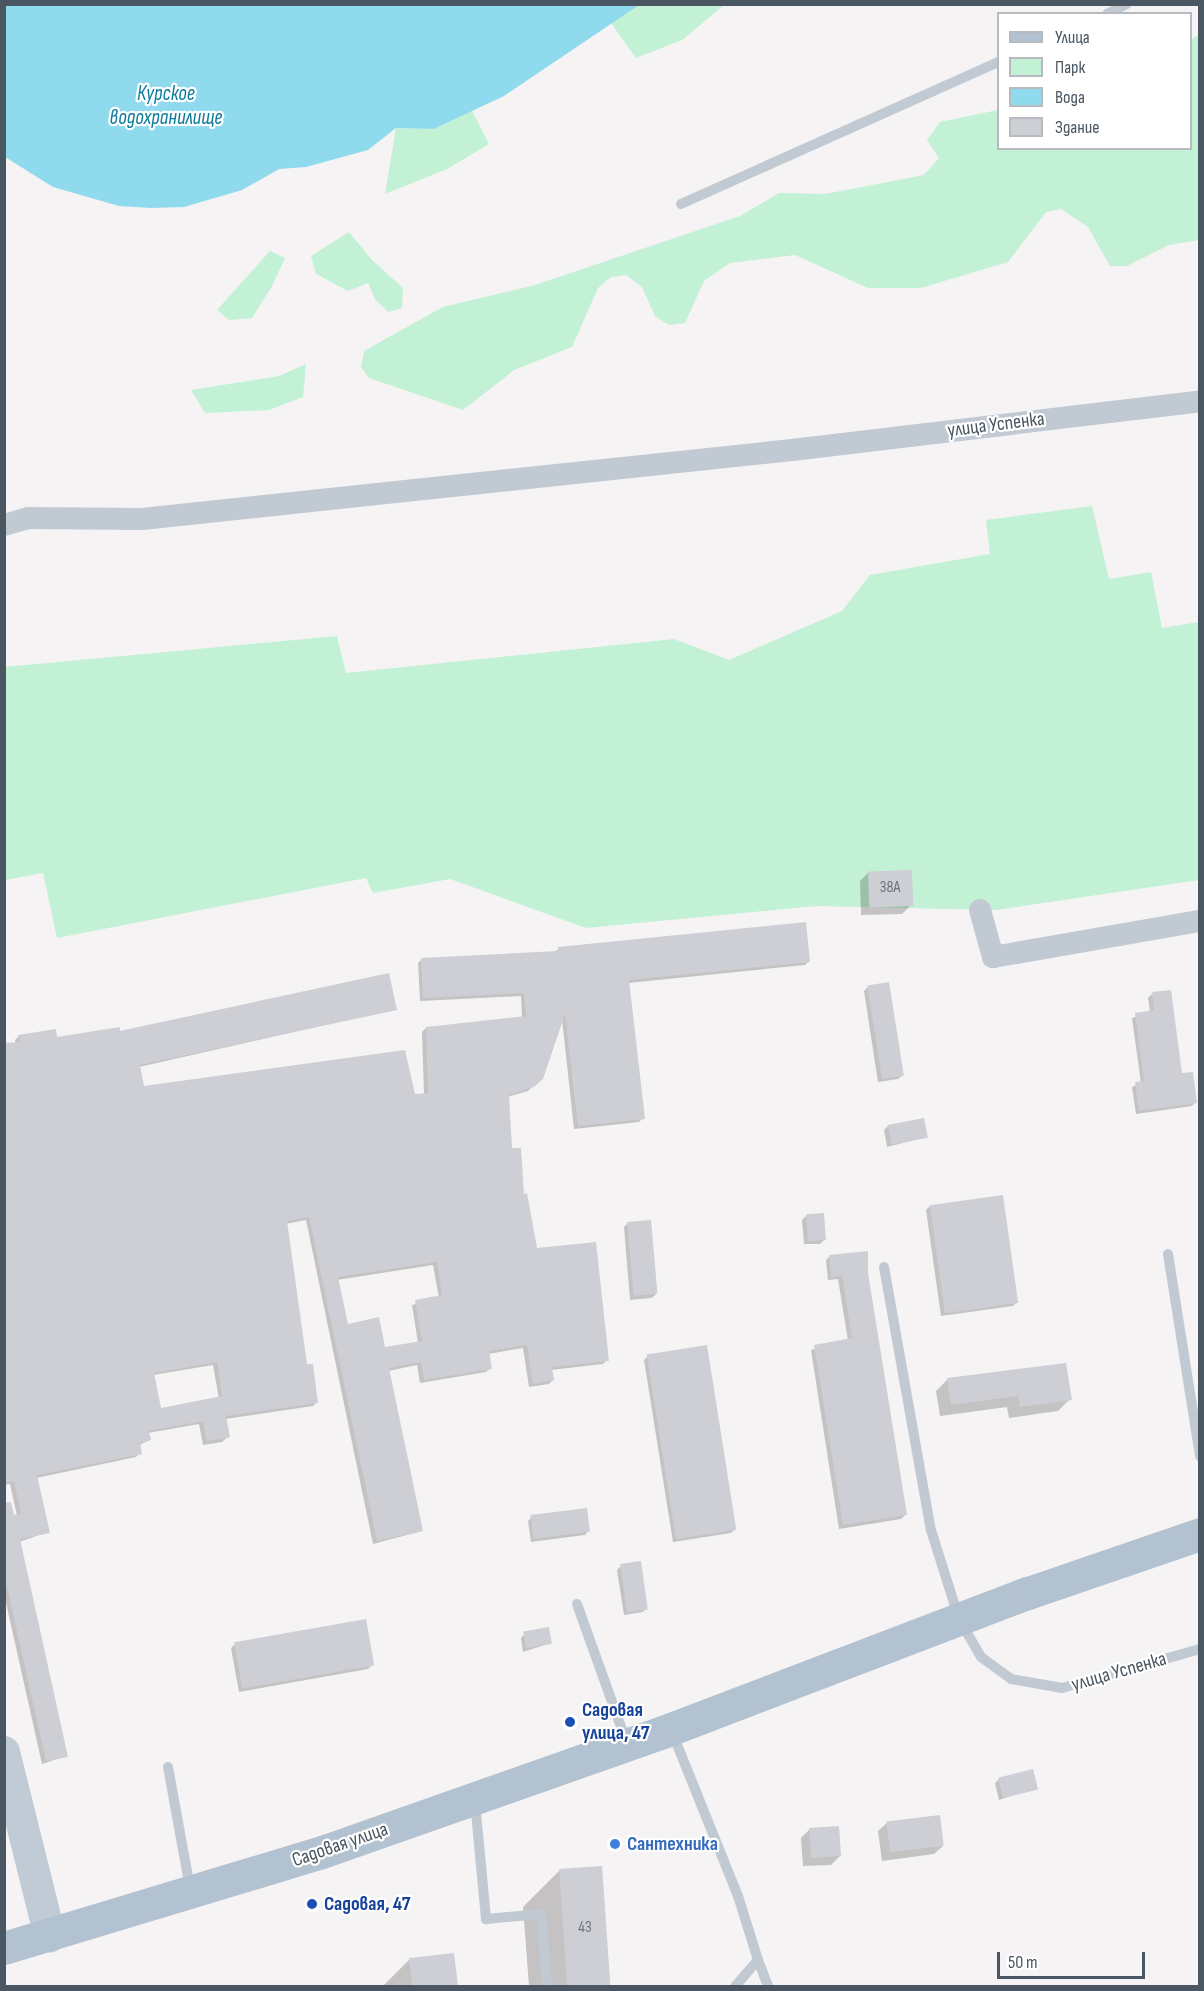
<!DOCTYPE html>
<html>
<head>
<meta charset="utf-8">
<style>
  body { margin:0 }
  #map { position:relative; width:1204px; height:1991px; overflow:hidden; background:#f5f3f3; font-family:"Sofia Sans Condensed",sans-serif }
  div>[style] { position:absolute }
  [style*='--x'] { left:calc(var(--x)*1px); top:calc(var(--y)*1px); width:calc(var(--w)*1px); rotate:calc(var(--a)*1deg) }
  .green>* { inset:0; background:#c3f1d5 }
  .water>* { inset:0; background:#90daee }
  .shadow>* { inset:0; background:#0003 }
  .building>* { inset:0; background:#cdcfd5; transform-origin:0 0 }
  .lane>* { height:10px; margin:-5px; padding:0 5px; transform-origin:5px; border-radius:5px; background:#c1cad2 }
  .street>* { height:22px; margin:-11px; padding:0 11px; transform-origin:11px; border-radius:11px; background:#c1cad2 }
  .secondary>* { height:32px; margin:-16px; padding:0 16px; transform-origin:16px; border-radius:16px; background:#c1cbd6 }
  .primary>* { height:33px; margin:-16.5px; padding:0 16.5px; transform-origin:16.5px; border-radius:16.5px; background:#b3c2d1 }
  .dots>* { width:16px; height:16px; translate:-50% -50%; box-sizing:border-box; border:3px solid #fff; border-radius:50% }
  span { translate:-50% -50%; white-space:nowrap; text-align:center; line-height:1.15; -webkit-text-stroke:4.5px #fff; paint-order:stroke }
  .number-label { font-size:16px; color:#6b747e }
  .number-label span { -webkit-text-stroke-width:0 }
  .street-label { font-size:20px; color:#4a5661 }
  .transit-label { font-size:20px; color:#164399; font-weight:700 }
  .left { translate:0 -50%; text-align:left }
  .shop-label { font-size:20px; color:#366cbe; font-weight:700 }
  .water-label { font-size:21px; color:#0c7c9b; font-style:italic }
  .frame { position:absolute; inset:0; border:6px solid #4a5661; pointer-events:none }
  .legend { position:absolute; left:997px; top:12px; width:195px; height:138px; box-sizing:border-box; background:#fff; border:2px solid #b7bbc0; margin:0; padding:8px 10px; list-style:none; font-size:18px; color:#4a5661 }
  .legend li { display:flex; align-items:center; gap:12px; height:30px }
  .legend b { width:30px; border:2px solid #b7bbc0 }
  .scale { position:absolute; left:997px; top:1952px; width:148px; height:27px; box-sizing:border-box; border:3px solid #4a5661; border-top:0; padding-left:8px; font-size:18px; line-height:21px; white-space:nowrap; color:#4a5661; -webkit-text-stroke:4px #fff; paint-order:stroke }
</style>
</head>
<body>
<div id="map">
  <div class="green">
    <div style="clip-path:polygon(639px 4px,724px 4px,724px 5px,682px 40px,636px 58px,611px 23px)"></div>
    <div style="clip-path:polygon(1199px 35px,1199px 240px,1169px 245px,1127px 266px,1110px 266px,1088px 227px,1061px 209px,1046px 212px,1008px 262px,921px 288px,868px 288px,795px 255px,730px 263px,704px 281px,685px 323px,669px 325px,655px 316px,642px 287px,626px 275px,611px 277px,598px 288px,572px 347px,514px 370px,463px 410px,369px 378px,361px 367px,364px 351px,443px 307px,535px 285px,740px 216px,779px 193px,825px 194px,924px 175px,939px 158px,927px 140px,940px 122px,998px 110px,998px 148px,1190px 148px,1191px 39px)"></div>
    <div style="clip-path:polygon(472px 111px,489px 144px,447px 169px,385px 194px,396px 128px,434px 129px)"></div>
    <div style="clip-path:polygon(349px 232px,372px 260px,403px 288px,402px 308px,388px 312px,375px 299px,368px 283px,348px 291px,316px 274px,311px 256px)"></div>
    <div style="clip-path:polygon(270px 251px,285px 258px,271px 288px,252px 318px,229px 320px,217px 310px)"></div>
    <div style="clip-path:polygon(306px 364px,303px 397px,269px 410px,205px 413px,191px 390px,279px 376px)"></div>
    <div style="clip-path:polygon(1092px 506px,1109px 579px,1151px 572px,1162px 628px,1199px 622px,1199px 880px,996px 910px,816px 906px,586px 928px,450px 879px,373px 893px,366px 878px,57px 938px,43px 873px,5px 880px,5px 667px,337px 636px,346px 673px,674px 639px,729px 660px,842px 611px,870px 575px,990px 554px,986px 520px)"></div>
  </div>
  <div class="water">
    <div style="clip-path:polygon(4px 5px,5px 4px,639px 5px,504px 96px,434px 129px,396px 128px,368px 150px,306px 167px,279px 169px,242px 190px,184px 207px,152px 208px,119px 206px,53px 187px,5px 157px)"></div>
  </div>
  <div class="shadow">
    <div style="clip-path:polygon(869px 872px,911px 905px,902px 914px,861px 915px,860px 881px)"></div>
    <div style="clip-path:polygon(evenodd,558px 949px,809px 961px,805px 965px,628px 983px,643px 1118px,639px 1122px,574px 1129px,562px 1019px,541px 1078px,528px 1091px,507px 1097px,510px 1150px,536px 1250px,607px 1360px,603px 1364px,551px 1370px,553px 1380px,549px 1384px,529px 1387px,523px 1348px,488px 1354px,490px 1368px,486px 1372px,420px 1383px,417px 1365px,388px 1371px,422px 1531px,373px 1544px,306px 1220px,285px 1224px,306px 1366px,317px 1402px,313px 1406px,225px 1419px,228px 1437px,222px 1442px,203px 1445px,199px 1424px,148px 1433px,150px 1440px,139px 1445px,140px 1453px,136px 1457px,36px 1478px,48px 1532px,19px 1542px,66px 1756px,42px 1764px,4px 1594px,4px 1519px,17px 1516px,10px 1484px,4px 1485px,4px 1055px,17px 1053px,15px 1040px,19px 1036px,55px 1039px,395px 1009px,139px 1067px,143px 1088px,424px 1095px,422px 1032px,426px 1028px,522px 1018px,521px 996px,420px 1001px,418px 963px,422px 959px,554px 953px,558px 949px,433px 1265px,439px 1298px,412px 1305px,418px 1343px,384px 1349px,346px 1325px,337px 1280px,433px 1265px,558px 949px,213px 1365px,219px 1399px,159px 1410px,153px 1375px,213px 1365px)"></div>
    <div style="clip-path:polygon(868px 987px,902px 1076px,898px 1079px,878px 1082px,864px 991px)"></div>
    <div style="clip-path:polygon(1152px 994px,1181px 1075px,1196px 1102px,1192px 1106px,1136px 1114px,1132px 1087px,1141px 1083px,1132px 1018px,1150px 1012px,1148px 998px)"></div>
    <div style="clip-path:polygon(888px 1126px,926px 1137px,887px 1147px,884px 1130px)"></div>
    <div style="clip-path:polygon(930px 1206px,1017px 1302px,1013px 1306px,941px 1316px,926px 1210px)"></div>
    <div style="clip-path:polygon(806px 1216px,824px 1240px,820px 1244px,804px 1244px,802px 1220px)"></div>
    <div style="clip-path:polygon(628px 1223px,656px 1294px,652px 1298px,630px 1300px,624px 1227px)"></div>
    <div style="clip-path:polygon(830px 1256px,867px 1273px,905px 1515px,901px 1519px,839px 1529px,811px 1350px,848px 1341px,838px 1279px,828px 1280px,826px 1260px)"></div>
    <div style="clip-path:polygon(648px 1356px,735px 1529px,731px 1533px,673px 1542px,644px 1360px)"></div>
    <div style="clip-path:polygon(948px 1379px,1070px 1399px,1058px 1411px,1009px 1418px,1007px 1407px,940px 1416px,936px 1391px)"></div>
    <div style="clip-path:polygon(532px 1517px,588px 1531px,585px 1535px,531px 1542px,528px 1521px)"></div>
    <div style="clip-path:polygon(621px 1566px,647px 1608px,643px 1612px,624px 1615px,617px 1570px)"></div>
    <div style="clip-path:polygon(525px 1634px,551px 1643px,523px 1652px,521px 1638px)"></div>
    <div style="clip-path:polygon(235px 1644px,372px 1665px,368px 1669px,239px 1692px,231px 1648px)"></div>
    <div style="clip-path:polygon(999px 1779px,1036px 1788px,999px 1800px,995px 1783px)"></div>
    <div style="clip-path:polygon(887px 1823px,943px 1846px,934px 1854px,882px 1861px,878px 1831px)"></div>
    <div style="clip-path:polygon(810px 1829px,840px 1856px,831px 1865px,803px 1866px,801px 1838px)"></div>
    <div style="clip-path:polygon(601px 1868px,610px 1986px,529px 1986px,523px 1907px,560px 1870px)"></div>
    <div style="clip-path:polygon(453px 1955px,456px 1986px,383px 1986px,410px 1959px)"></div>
  </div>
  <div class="building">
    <div style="left:912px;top:870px;width:36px;height:44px;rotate:88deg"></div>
    <div style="clip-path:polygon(evenodd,806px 922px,810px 962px,629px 980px,645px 1119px,578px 1126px,565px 1014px,543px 1079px,534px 1087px,509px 1095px,512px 1148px,521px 1148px,524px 1194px,527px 1193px,537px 1248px,596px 1242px,609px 1361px,552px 1367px,554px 1380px,533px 1384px,527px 1345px,489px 1351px,492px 1369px,424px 1380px,421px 1362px,389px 1368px,423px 1531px,377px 1541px,309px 1217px,287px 1221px,307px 1364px,313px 1364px,318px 1403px,226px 1416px,230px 1437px,227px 1438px,207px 1441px,203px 1421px,149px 1431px,151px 1440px,140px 1443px,142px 1454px,37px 1475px,50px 1533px,20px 1539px,68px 1757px,46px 1761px,4px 1574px,4px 1503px,11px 1502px,14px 1515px,21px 1514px,14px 1481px,4px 1483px,4px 1043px,20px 1042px,18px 1035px,56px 1029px,57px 1037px,120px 1027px,120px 1031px,389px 973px,397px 1010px,140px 1065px,144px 1086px,405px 1050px,415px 1094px,428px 1093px,426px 1027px,526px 1016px,524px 993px,423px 998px,421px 958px,558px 951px,558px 947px,806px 922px,437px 1262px,442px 1295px,415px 1300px,422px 1341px,385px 1347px,379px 1317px,348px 1324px,338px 1277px,437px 1262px,806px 922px,217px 1362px,222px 1396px,161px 1408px,154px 1373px,217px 1362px)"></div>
    <div style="left:889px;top:982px;width:95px;height:22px;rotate:81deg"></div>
    <div style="clip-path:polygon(1171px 990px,1182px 1073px,1193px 1072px,1197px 1103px,1139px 1111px,1135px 1082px,1144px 1081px,1135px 1013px,1154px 1010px,1152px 992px)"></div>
    <div style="left:924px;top:1118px;width:20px;height:37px;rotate:79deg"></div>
    <div style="left:1003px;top:1195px;width:109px;height:74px;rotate:82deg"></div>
    <div style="left:824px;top:1213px;width:27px;height:18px;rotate:86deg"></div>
    <div style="left:651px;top:1220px;width:74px;height:24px;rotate:85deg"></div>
    <div style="clip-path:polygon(868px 1251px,868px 1273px,907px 1515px,843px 1525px,814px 1345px,852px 1338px,842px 1276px,831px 1277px,829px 1255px)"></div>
    <div style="left:707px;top:1345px;width:187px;height:61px;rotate:81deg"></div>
    <div style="clip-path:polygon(1066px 1363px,1072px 1400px,1020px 1407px,1018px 1396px,951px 1405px,947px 1378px)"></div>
    <div style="left:587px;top:1508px;width:24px;height:57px;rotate:83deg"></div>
    <div style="left:641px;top:1561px;width:49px;height:21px;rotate:82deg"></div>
    <div style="left:366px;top:1619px;width:47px;height:134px;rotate:80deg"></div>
    <div style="left:549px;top:1627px;width:17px;height:26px;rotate:80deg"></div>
    <div style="left:1033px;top:1769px;width:21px;height:36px;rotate:76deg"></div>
    <div style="left:940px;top:1815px;width:31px;height:54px;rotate:83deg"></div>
    <div style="left:839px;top:1826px;width:30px;height:30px;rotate:86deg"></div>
    <div style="left:602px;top:1866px;width:120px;height:43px;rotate:86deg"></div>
    <div style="clip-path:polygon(454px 1953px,458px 1986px,412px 1986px,409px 1958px)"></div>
  </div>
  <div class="lane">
    <div style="--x:1107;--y:14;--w:22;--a:-27"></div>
    <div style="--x:681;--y:204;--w:347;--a:-24.1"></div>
    <div style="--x:1168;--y:1254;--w:205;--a:81"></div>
    <div style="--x:884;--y:1267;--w:267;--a:79.9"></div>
    <div style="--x:931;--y:1530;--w:93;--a:72.5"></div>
    <div style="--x:959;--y:1619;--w:44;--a:59.9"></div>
    <div style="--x:981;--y:1657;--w:37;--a:36"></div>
    <div style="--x:1011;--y:1679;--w:52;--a:10"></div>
    <div style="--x:1062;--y:1688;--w:143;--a:-15.8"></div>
    <div style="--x:577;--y:1604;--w:145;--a:70.3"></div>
    <div style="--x:672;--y:1732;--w:177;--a:68.1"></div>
    <div style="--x:738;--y:1896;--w:67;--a:72.6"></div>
    <div style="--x:758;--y:1960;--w:35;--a:131"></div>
    <div style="--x:168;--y:1767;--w:123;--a:79.7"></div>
    <div style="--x:475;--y:1802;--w:118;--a:84.6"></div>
    <div style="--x:486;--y:1919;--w:55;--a:-5.2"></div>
    <div style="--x:541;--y:1914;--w:72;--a:85.2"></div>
    <div style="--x:758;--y:1960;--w:28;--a:69"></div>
  </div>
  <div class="street">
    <div style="--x:4;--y:525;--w:25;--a:-16"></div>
    <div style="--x:28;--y:518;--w:114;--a:0.5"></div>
    <div style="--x:142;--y:519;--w:654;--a:-6.06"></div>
    <div style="--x:792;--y:450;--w:411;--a:-6.8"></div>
    <div style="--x:980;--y:910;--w:49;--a:74.5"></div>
    <div style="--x:993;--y:957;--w:210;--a:-9.9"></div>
  </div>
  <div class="secondary">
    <div style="--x:4;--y:1752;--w:190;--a:76"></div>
  </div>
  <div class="primary">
    <div style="--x:4;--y:1948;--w:332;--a:-16.8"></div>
    <div style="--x:322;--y:1852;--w:370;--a:-19.4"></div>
    <div style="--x:671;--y:1729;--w:382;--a:-20.9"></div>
    <div style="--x:1028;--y:1593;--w:182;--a:-18.9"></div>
  </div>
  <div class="dots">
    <div style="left:570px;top:1722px;background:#1a4fb4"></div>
    <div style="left:615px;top:1844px;background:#3f7fe0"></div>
    <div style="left:312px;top:1904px;background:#1a4fb4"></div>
  </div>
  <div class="number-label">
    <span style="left:890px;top:888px">38А</span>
    <span style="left:585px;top:1928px">43</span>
  </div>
  <div class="street-label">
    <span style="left:996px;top:425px;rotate:-7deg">улица Успенка</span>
    <span style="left:1119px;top:1672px;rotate:-16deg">улица Успенка</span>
    <span style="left:340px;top:1845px;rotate:-19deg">Садовая улица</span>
  </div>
  <div class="transit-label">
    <span class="left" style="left:582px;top:1722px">Садовая<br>улица, 47</span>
    <span class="left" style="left:324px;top:1904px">Садовая, 47</span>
  </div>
  <div class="shop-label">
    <span class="left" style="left:627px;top:1844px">Сантехника</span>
  </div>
  <div class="water-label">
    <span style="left:166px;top:106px">Курское<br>водохранилище</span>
  </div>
  <div class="frame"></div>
  <ul class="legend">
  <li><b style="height:8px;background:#b3c2d1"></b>Улица</li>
  <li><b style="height:16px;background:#c3f1d5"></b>Парк</li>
  <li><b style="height:16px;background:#90daee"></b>Вода</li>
  <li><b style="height:16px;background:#cdcfd5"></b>Здание</li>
  </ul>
  <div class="scale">50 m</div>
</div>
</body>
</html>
